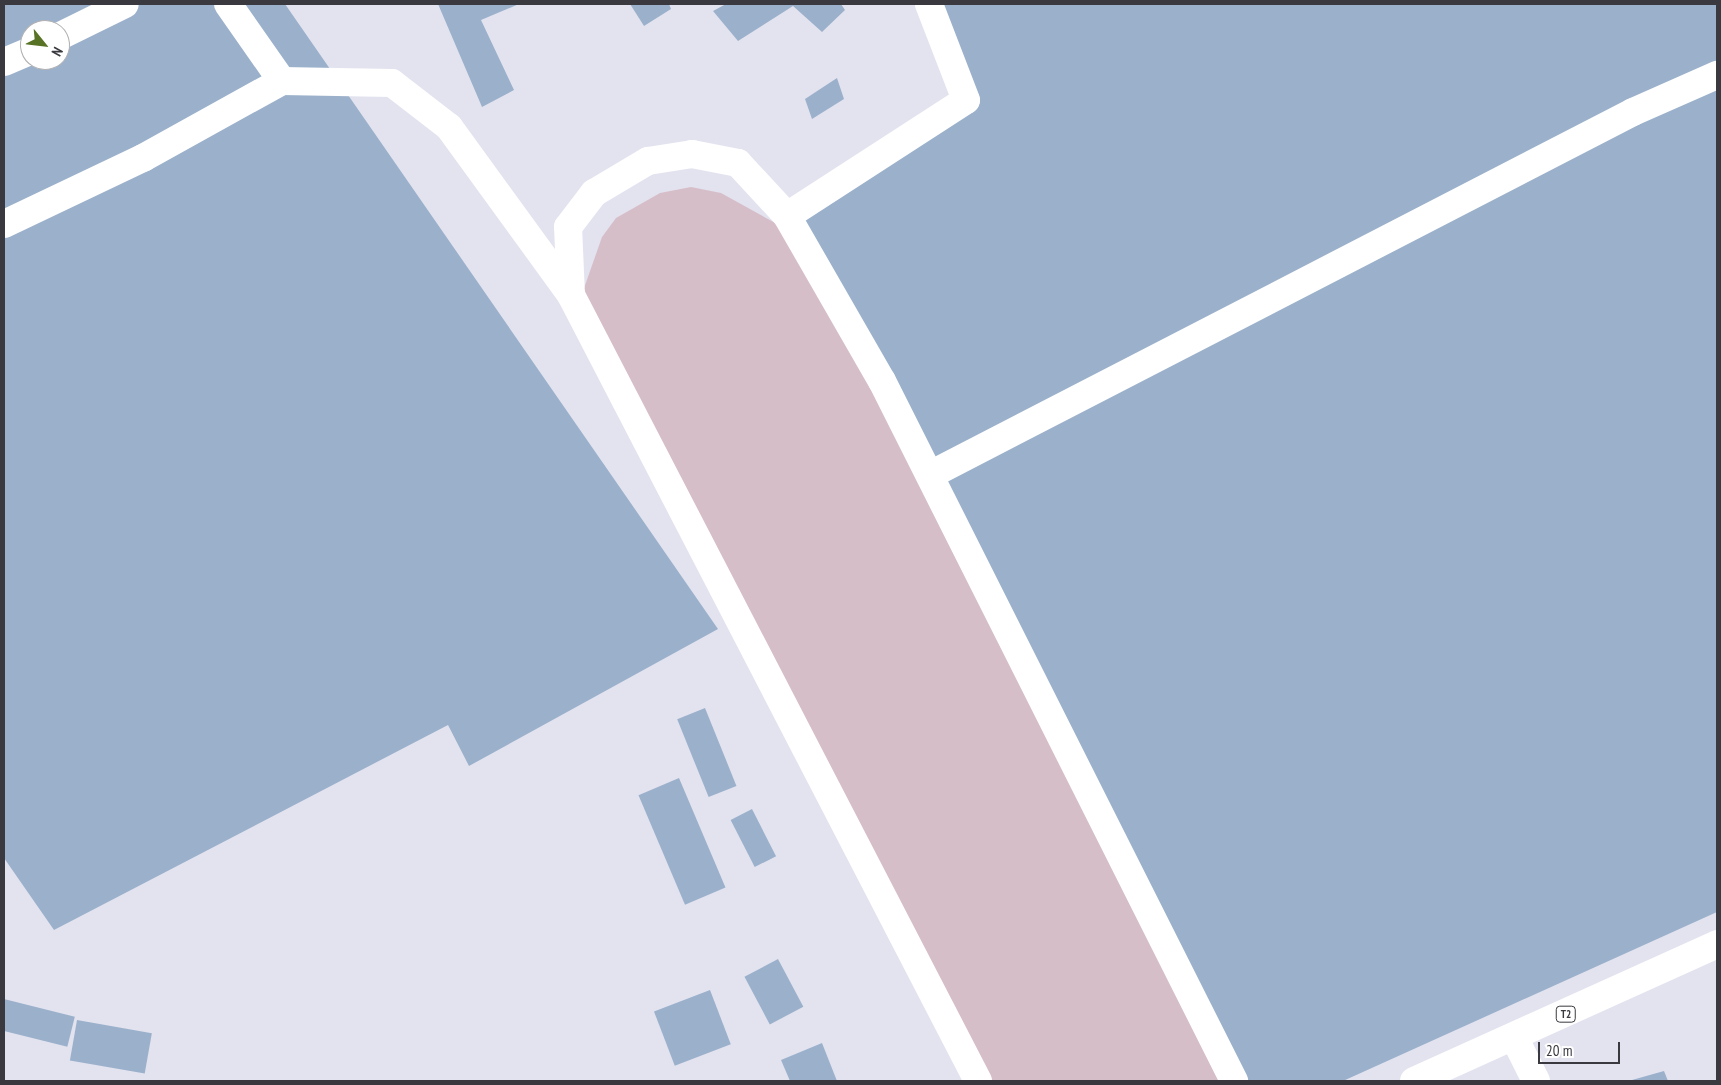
<!DOCTYPE html>
<html>
<head>
<meta charset="utf-8">
<style>
  body { margin:0 }
  #map { position:relative; width:1721px; height:1085px; overflow:hidden; background:#e3e3f0; font-family:"PT Sans Narrow",sans-serif }
  div>[style] { position:absolute }
  [style*='--x'] { left:calc(var(--x)*1px); top:calc(var(--y)*1px); width:calc(var(--w)*1px); rotate:calc(var(--a)*1deg) }
  .green>* { inset:0; background:#d6bec8 }
  .building>* { inset:0; background:#9bb1cb; transform-origin:0 0 }
  .minor>* { height:28px; margin:-14px; padding:0 14px; transform-origin:14px; border-radius:14px; background:#fff }
  .trunk>* { height:28px; margin:-14px; padding:0 14px; transform-origin:14px; border-radius:14px; background:#fff }
  span { translate:-50% -50%; white-space:nowrap; text-align:center; line-height:1.15; -webkit-text-stroke:4px #fff; paint-order:stroke }
  .shield-label span { padding:1px 4px; background:#fff; border:1px solid; border-radius:4px; -webkit-text-stroke-width:0 }
  .shield-label { font-size:11px; color:#39393f; font-weight:700 }
  .frame { position:absolute; inset:0; border:5px solid #39393f; pointer-events:none }
  .north { position:absolute; left:20px; top:20px; width:50px; height:50px; box-sizing:border-box; background:#fff; border:1px solid #b0b0b2; border-radius:50%; rotate:119deg; font-size:14px; font-weight:700; line-height:20px; text-align:center; color:#39393f }
  .north::after { content:''; display:block; margin:auto; width:18px; height:22px; background:#597326; clip-path:polygon(50% 0,100% 100%,50% 72%,0 100%) }
  .scale { position:absolute; left:1538px; top:1042px; width:82px; height:22px; box-sizing:border-box; border:2px solid #39393f; border-top:0; padding-left:6px; font-size:15px; line-height:18px; white-space:nowrap; color:#39393f; -webkit-text-stroke:4px #fff; paint-order:stroke }
</style>
</head>
<body>
<div id="map">
  <div class="green">
    <div style="clip-path:polygon(691px 187px,721px 193px,777px 224px,871px 387px,1220px 1081px,991px 1081px,583px 291px,602px 237px,616px 218px,660px 193px)"></div>
  </div>
  <div class="building">
    <div style="clip-path:polygon(evenodd,4px 4px,285px 4px,718px 629px,469px 766px,448px 725px,54px 930px,4px 858px,4px 4px,30px 30px,60px 30px,60px 60px,30px 60px,30px 30px)"></div>
    <div style="clip-path:polygon(438px 4px,519px 4px,481px 20px,514px 90px,482px 107px)"></div>
    <div style="clip-path:polygon(630px 4px,669px 4px,671px 9px,644px 26px)"></div>
    <div style="clip-path:polygon(726px 4px,841px 4px,845px 10px,822px 32px,793px 6px,738px 41px,713px 11px)"></div>
    <div style="clip-path:polygon(940px 4px,1717px 4px,1717px 912px,1343px 1081px,1248px 1081px,893px 375px,803px 218px,979px 104px)"></div>
    <div style="clip-path:polygon(837px 78px,844px 99px,812px 119px,805px 99px)"></div>
    <div style="left:705px;top:708px;width:84px;height:30px;rotate:68deg"></div>
    <div style="left:679px;top:778px;width:119px;height:44px;rotate:67deg"></div>
    <div style="left:752px;top:809px;width:53px;height:24px;rotate:63deg"></div>
    <div style="left:778px;top:959px;width:54px;height:38px;rotate:62deg"></div>
    <div style="left:710px;top:990px;width:58px;height:60px;rotate:69deg"></div>
    <div style="left:4px;top:999px;width:73px;height:31px;rotate:14deg"></div>
    <div style="left:77px;top:1020px;width:76px;height:41px;rotate:10deg"></div>
    <div style="clip-path:polygon(822px 1043px,837px 1081px,790px 1081px,781px 1060px)"></div>
    <div style="clip-path:polygon(1664px 1071px,1668px 1081px,1632px 1080px)"></div>
  </div>
  <div class="minor">
    <div style="--x:228;--y:4;--w:94;--a:55"></div>
    <div style="--x:60;--y:36;--w:72;--a:-26.2"></div>
    <div style="--x:4;--y:62;--w:28;--a:-23"></div>
    <div style="--x:787;--y:216;--w:213;--a:-32.9"></div>
    <div style="--x:966;--y:100;--w:103;--a:-111.1"></div>
    <div style="--x:4;--y:224;--w:154;--a:-25.4"></div>
    <div style="--x:143;--y:158;--w:159;--a:-29"></div>
    <div style="--x:282;--y:81;--w:110;--a:1"></div>
    <div style="--x:392;--y:83;--w:72;--a:37.7"></div>
    <div style="--x:449;--y:127;--w:208;--a:54"></div>
    <div style="--x:571;--y:295;--w:885;--a:62.62"></div>
    <div style="--x:571;--y:295;--w:68;--a:-92.5"></div>
    <div style="--x:568;--y:227;--w:43;--a:-52.6"></div>
    <div style="--x:594;--y:193;--w:63;--a:-30.7"></div>
    <div style="--x:648;--y:161;--w:45;--a:-9"></div>
    <div style="--x:692;--y:154;--w:47;--a:11.1"></div>
    <div style="--x:738;--y:163;--w:72;--a:47.2"></div>
    <div style="--x:787;--y:216;--w:190;--a:60.1"></div>
    <div style="--x:882;--y:381;--w:784;--a:63.3"></div>
    <div style="--x:930;--y:475;--w:791;--a:-27.31"></div>
    <div style="--x:1633;--y:112;--w:92;--a:-23.8"></div>
    <div style="--x:1514;--y:1037;--w:49;--a:63.4"></div>
  </div>
  <div class="trunk">
    <div style="--x:1414;--y:1081;--w:333;--a:-24.3"></div>
  </div>
  <div class="shield-label">
    <span style="left:1566px;top:1014px">T2</span>
  </div>
  <div class="frame"></div>
  <div class="north">N</div>
  <div class="scale">20 m</div>
</div>
</body>
</html>
